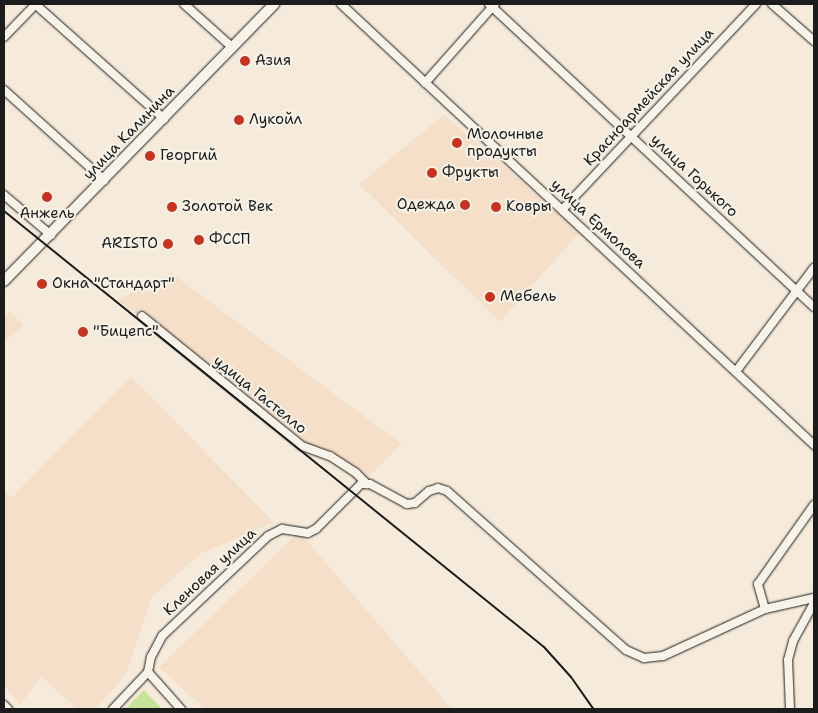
<!DOCTYPE html>
<html>
<head>
<meta charset="utf-8">
<style>
  body { margin:0 }
  #map { position:relative; width:818px; height:713px; overflow:hidden; background:#f6eada; font-family:"Shantell Sans",sans-serif }
  div>[style] { position:absolute }
  [style*='--x'] { left:calc(var(--x)*1px); top:calc(var(--y)*1px); width:calc(var(--w)*1px); rotate:calc(var(--a)*1deg) }
  .built>* { inset:0; background:#f5dfc9 }
  .green>* { inset:0; background:#c5e39b }
  .roads { filter:drop-shadow(0 0 1px #1c1c1c) drop-shadow(0 0 1px #1c1c1c) }
  .minor>* { height:8px; margin:-4px; padding:0 4px; transform-origin:4px; border-radius:4px; background:#f7f3e8 }
  .major>* { height:10px; margin:-5px; padding:0 5px; transform-origin:5px; border-radius:5px; background:#f7f3e8 }
  .rail>* { height:2px; margin:-1px; padding:0 1px; transform-origin:1px; border-radius:1px; background:#1c1c1c }
  .dots>* { width:14px; height:14px; translate:-50% -50%; box-sizing:border-box; border:2px solid #f7f3e8; border-radius:50% }
  span { translate:-50% -50%; white-space:nowrap; text-align:center; line-height:1.15; -webkit-text-stroke:4px #f7f3e8; paint-order:stroke }
  .poi-label { font-size:15px; color:#1c1c1c }
  .left { translate:0 -50%; text-align:left }
  .right { translate:-100% -50%; text-align:right }
  .street-label { font-size:15px; color:#1c1c1c }
  .frame { position:absolute; inset:0; border:5px solid #1c1c1c; pointer-events:none }
</style>
</head>
<body>
<div id="map">
  <div class="built">
    <div style="clip-path:polygon(444px 115px,580px 232px,500px 322px,359px 184px)"></div>
    <div style="clip-path:polygon(171px 273px,402px 444px,361px 484px,118px 300px)"></div>
    <div style="clip-path:polygon(9px 312px,24px 325px,4px 342px,4px 317px)"></div>
    <div style="clip-path:polygon(131px 377px,274px 522px,200px 554px,152px 597px,126px 674px,95px 709px,77px 709px,41px 676px,20px 705px,4px 686px,4px 492px,11px 498px)"></div>
    <div style="clip-path:polygon(299px 532px,452px 709px,205px 709px,159px 667px)"></div>
  </div>
  <div class="green">
    <div style="clip-path:polygon(144px 690px,162px 709px,125px 709px)"></div>
  </div>
  <div class="roads">
    <div class="minor">
      <div style="--x:35;--y:4;--w:173;--a:41.7"></div>
      <div style="--x:184;--y:4;--w:64;--a:41.9"></div>
      <div style="--x:341;--y:4;--w:647;--a:42.99"></div>
      <div style="--x:489;--y:4;--w:444;--a:43"></div>
      <div style="--x:772;--y:4;--w:56;--a:41.4"></div>
      <div style="--x:4;--y:37;--w:46;--a:-45.9"></div>
      <div style="--x:425;--y:83;--w:106;--a:-48.5"></div>
      <div style="--x:4;--y:90;--w:135;--a:42"></div>
      <div style="--x:4;--y:195;--w:62;--a:40.4"></div>
      <div style="--x:562;--y:210;--w:283;--a:-46.7"></div>
      <div style="--x:142;--y:316;--w:206;--a:39.1"></div>
      <div style="--x:302;--y:446;--w:30;--a:20"></div>
      <div style="--x:330;--y:456;--w:31;--a:33"></div>
      <div style="--x:356;--y:473;--w:16;--a:45"></div>
      <div style="--x:737;--y:370;--w:128;--a:-53"></div>
      <div style="--x:765;--y:609;--w:26;--a:-106"></div>
      <div style="--x:758;--y:584;--w:97;--a:-54.7"></div>
      <div style="--x:148;--y:672;--w:50;--a:48.3"></div>
      <div style="--x:4;--y:705;--w:6;--a:45"></div>
      <div style="--x:113;--y:709;--w:51;--a:-46.6"></div>
      <div style="--x:148;--y:672;--w:15;--a:-79"></div>
      <div style="--x:151;--y:657;--w:24;--a:-62"></div>
      <div style="--x:162;--y:636;--w:146;--a:-43.3"></div>
      <div style="--x:268;--y:536;--w:16;--a:-27"></div>
      <div style="--x:282;--y:529;--w:26;--a:9"></div>
      <div style="--x:308;--y:533;--w:9;--a:-27"></div>
      <div style="--x:316;--y:529;--w:64;--a:-45"></div>
      <div style="--x:361;--y:484;--w:9;--a:0"></div>
      <div style="--x:370;--y:484;--w:42;--a:28.4"></div>
      <div style="--x:407;--y:504;--w:8;--a:-7"></div>
      <div style="--x:415;--y:503;--w:18;--a:-41"></div>
      <div style="--x:429;--y:491;--w:9;--a:-18"></div>
      <div style="--x:438;--y:488;--w:9;--a:18"></div>
      <div style="--x:447;--y:491;--w:239;--a:41.6"></div>
      <div style="--x:626;--y:650;--w:20;--a:24"></div>
      <div style="--x:644;--y:658;--w:19;--a:-6"></div>
      <div style="--x:663;--y:656;--w:112;--a:-24.7"></div>
      <div style="--x:765;--y:609;--w:50;--a:-12.7"></div>
      <div style="--x:790;--y:709;--w:49;--a:-92.3"></div>
      <div style="--x:788;--y:660;--w:20;--a:-75"></div>
      <div style="--x:793;--y:641;--w:43;--a:-61.1"></div>
    </div>
    <div class="major">
      <div style="--x:4;--y:281;--w:387;--a:-45.7"></div>
    </div>
  </div>
  <div class="rail">
    <div style="--x:4;--y:211;--w:694;--a:38.92"></div>
    <div style="--x:544;--y:647;--w:40;--a:48"></div>
    <div style="--x:571;--y:677;--w:39;--a:55"></div>
  </div>
  <div class="dots">
    <div style="left:245px;top:61px;background:#c8321e"></div>
    <div style="left:239px;top:120px;background:#c8321e"></div>
    <div style="left:457px;top:143px;background:#c8321e"></div>
    <div style="left:150px;top:156px;background:#c8321e"></div>
    <div style="left:432px;top:173px;background:#c8321e"></div>
    <div style="left:47px;top:197px;background:#c8321e"></div>
    <div style="left:465px;top:205px;background:#c8321e"></div>
    <div style="left:172px;top:207px;background:#c8321e"></div>
    <div style="left:496px;top:207px;background:#c8321e"></div>
    <div style="left:199px;top:240px;background:#c8321e"></div>
    <div style="left:168px;top:244px;background:#c8321e"></div>
    <div style="left:42px;top:284px;background:#c8321e"></div>
    <div style="left:490px;top:297px;background:#c8321e"></div>
    <div style="left:83px;top:332px;background:#c8321e"></div>
  </div>
  <div class="poi-label">
    <span class="left" style="left:255px;top:61px">Азия</span>
    <span class="left" style="left:249px;top:120px">Лукойл</span>
    <span class="left" style="left:467px;top:143px">Молочные<br>продукты</span>
    <span class="left" style="left:160px;top:156px">Георгий</span>
    <span class="left" style="left:442px;top:173px">Фрукты</span>
    <span class="right" style="left:455px;top:205px">Одежда</span>
    <span class="left" style="left:182px;top:207px">Золотой Век</span>
    <span class="left" style="left:506px;top:207px">Ковры</span>
    <span style="left:47px;top:214px">Анжель</span>
    <span class="left" style="left:209px;top:240px">ФССП</span>
    <span class="right" style="left:158px;top:244px">ARISTO</span>
    <span class="left" style="left:52px;top:284px">Окна "Стандарт"</span>
    <span class="left" style="left:500px;top:297px">Мебель</span>
    <span class="left" style="left:93px;top:332px">"Бицепс"</span>
  </div>
  <div class="street-label">
    <span style="left:649px;top:97px;rotate:-47deg">Красноармейская улица</span>
    <span style="left:129px;top:133px;rotate:-46deg">улица Калинина</span>
    <span style="left:694px;top:176px;rotate:43deg">улица Горького</span>
    <span style="left:598px;top:224px;rotate:43deg">улица Ермолова</span>
    <span style="left:260px;top:395px;rotate:39deg">удица Гастелло</span>
    <span style="left:210px;top:572px;rotate:-43deg">Кленовая улица</span>
  </div>
  <div class="frame"></div>
</div>
</body>
</html>
